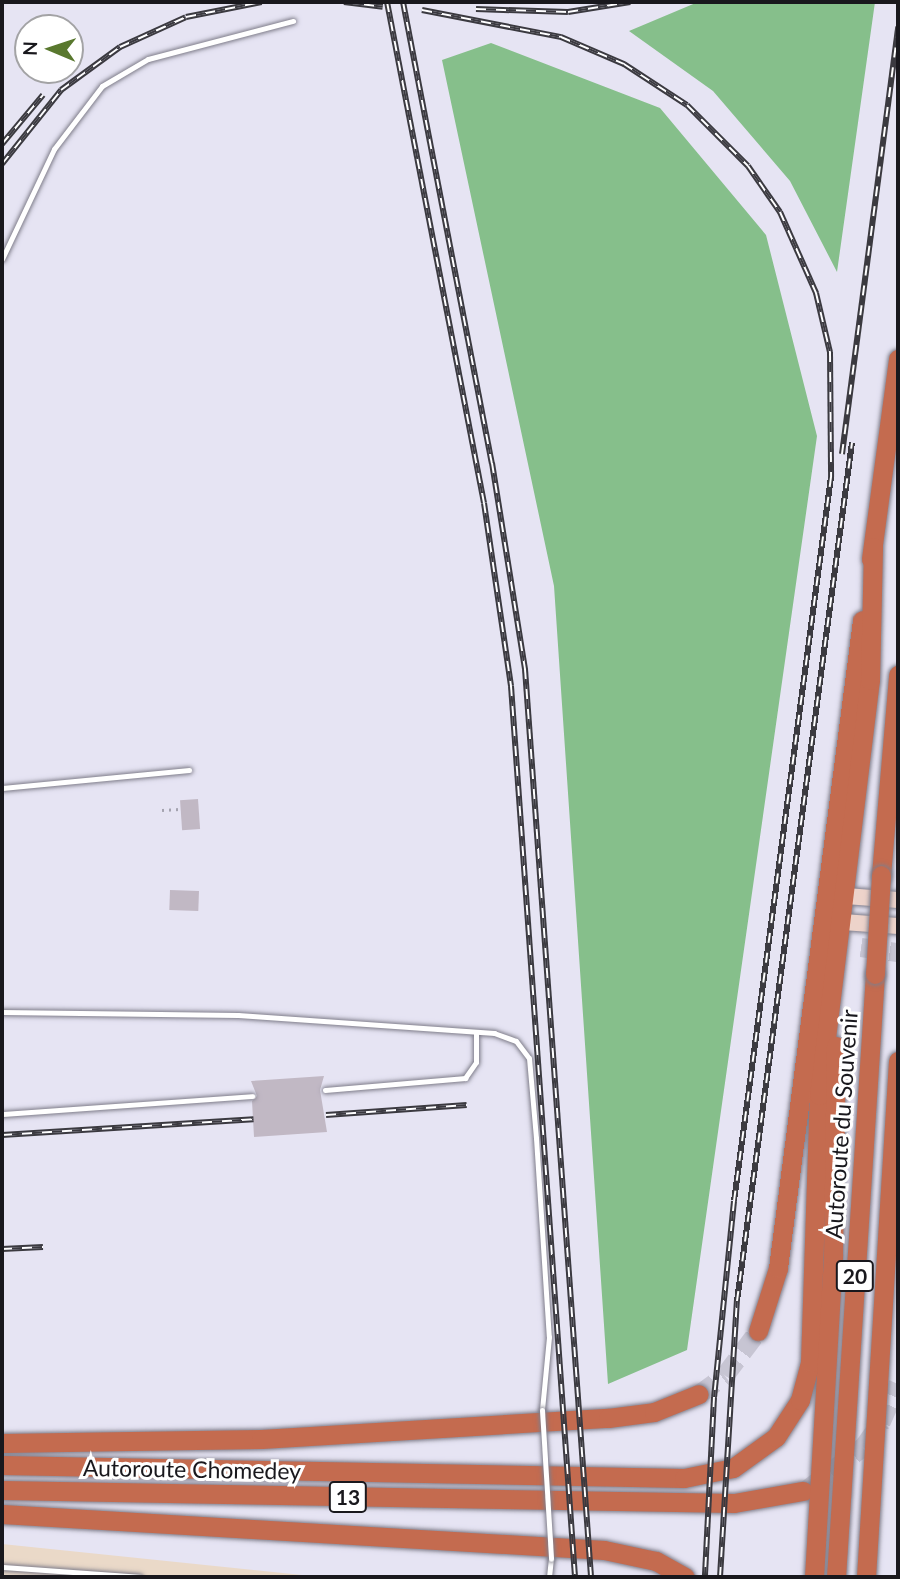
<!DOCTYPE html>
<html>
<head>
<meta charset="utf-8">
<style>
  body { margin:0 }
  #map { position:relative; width:900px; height:1579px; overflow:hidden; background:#e6e4f3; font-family:Lato,sans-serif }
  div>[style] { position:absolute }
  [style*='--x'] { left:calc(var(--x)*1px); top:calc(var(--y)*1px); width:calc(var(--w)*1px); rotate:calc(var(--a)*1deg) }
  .industrial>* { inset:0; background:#ead9c8 }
  .forest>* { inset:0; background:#86bf8b }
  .building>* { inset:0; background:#c1b8c4; transform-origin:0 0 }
  .highway-tunnel>* { height:19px; margin-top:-9.5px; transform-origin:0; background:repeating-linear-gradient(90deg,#c7c5d3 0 19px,transparent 0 29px) }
  .path>* { height:2.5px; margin-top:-1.25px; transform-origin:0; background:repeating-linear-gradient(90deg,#a4a3af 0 2px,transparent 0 7px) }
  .roads { filter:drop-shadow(0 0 2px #7f7d8a) drop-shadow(0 0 2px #7f7d8a) }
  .lane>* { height:5px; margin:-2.5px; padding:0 2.5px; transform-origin:2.5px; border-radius:2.5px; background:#fff }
  .secondary>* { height:16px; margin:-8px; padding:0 8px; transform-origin:8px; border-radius:8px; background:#edd3ca }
  .highway>* { height:19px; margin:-9.5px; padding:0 9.5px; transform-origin:9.5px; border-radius:9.5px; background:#c46b4f }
  .rail>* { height:6px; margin-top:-3px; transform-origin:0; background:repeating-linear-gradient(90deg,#fff 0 10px,#3b3a40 0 20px); box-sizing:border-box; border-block:2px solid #3b3a40 }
  .bridges { filter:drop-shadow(0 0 2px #7f7d8a) drop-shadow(0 0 2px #7f7d8a) }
  .lane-bridge>* { height:5px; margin:-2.5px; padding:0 2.5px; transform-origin:2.5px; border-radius:2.5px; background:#fff }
  .highway-bridge>* { height:19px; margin:-9.5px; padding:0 9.5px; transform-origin:9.5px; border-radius:9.5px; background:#c46b4f }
  span { translate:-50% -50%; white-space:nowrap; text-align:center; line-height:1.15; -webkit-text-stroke:6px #fff; paint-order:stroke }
  .shield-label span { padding:2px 5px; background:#fff; border:2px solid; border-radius:5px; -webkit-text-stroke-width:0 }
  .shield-label { font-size:21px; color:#19181d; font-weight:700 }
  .street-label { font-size:23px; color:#19181d }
  .frame { position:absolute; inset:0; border:4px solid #19181d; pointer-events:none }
  .north { position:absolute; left:14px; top:14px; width:70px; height:70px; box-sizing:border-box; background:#fff; border:2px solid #a3a3a5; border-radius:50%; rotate:272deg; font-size:19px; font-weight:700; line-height:28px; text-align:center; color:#19181d }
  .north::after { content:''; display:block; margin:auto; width:24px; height:32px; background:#59782e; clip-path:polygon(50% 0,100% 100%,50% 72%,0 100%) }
</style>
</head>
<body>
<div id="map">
  <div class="industrial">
    <div style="clip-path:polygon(2px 1544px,321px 1577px,2px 1577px)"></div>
  </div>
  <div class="forest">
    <div style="clip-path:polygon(698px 2px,875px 2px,837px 272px,790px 181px,713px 91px,629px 31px)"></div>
    <div style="clip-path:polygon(491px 43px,660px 108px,766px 235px,817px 436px,687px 1350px,608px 1384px,554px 586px,442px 60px)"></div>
  </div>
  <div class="building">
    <div style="left:198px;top:799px;width:30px;height:18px;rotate:86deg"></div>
    <div style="left:170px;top:890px;width:29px;height:20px;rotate:2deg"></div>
    <div style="clip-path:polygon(324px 1076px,320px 1090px,327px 1132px,254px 1137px,252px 1101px,257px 1096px,251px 1081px)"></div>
  </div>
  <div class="highway-tunnel">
    <div style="--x:861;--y:947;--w:37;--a:8"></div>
    <div style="--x:699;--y:1394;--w:32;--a:-36"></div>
    <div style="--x:725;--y:1375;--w:55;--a:-53.1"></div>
    <div style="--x:807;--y:1489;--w:70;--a:-36.9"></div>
    <div style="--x:863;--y:1447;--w:31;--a:-54"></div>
    <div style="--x:881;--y:1422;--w:42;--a:-65.9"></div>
  </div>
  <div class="path">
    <div style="--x:162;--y:810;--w:18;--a:-3"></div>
  </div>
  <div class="roads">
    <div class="lane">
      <div style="--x:2;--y:259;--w:122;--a:-64.7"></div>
      <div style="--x:54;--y:149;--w:79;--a:-52.7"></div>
      <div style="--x:102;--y:86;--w:53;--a:-30.4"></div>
      <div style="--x:148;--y:59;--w:150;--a:-14.7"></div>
      <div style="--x:2;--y:788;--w:188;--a:-5.5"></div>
      <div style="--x:2;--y:1012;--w:236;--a:0.7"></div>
      <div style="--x:238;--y:1015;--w:257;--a:4"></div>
      <div style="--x:494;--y:1033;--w:23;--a:20"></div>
      <div style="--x:516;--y:1041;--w:21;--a:53"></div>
      <div style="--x:529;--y:1058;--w:80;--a:85"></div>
      <div style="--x:536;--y:1138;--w:199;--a:86.3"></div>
      <div style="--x:549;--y:1337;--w:73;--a:95.5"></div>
      <div style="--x:325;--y:1090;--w:141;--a:-4.9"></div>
      <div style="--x:465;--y:1078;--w:19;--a:-55"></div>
      <div style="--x:476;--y:1062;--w:30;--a:-90"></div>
      <div style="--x:2;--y:1114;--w:251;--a:-4.1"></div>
      <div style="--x:2;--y:1567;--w:138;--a:4.1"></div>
      <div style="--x:549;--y:1577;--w:18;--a:-84"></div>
    </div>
    <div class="secondary">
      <div style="--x:846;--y:896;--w:52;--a:4.4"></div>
      <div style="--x:843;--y:922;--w:55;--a:4.2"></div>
    </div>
    <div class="highway">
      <div style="--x:871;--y:559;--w:202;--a:-82.3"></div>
      <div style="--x:881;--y:875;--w:201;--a:-85.1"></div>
      <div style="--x:758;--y:1331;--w:66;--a:-72.4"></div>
      <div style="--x:778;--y:1268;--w:653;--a:-82.61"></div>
      <div style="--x:2;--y:1443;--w:259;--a:-0.9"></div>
      <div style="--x:261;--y:1439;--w:348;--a:-3.5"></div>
      <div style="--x:608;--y:1418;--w:46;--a:-7.4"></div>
      <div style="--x:654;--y:1412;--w:48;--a:-21.8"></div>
      <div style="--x:2;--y:1465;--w:682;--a:1.09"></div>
      <div style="--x:684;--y:1478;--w:50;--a:-11.5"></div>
      <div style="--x:733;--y:1468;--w:53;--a:-35.8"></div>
      <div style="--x:776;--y:1437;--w:44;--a:-57"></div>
      <div style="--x:800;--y:1400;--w:39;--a:-75"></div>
      <div style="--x:810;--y:1362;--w:267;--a:-88.1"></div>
      <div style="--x:819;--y:1095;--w:418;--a:-83"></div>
      <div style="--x:870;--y:680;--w:133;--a:-88.7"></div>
      <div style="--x:2;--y:1490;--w:732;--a:1.02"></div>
      <div style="--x:734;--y:1503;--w:70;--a:-9.9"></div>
      <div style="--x:2;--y:1514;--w:603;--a:3.42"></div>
      <div style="--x:604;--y:1550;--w:53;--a:11.9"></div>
      <div style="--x:656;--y:1561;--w:33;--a:29"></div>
      <div style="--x:814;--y:1577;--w:323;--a:-86.6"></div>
      <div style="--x:833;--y:1255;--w:209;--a:-89.2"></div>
      <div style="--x:836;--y:1577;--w:604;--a:-86.3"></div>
      <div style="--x:866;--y:1577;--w:517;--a:-86.45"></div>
    </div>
  </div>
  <div class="rail">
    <div style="--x:344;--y:2;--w:39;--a:7"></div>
    <div style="--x:387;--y:2;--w:510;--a:79.04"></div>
    <div style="--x:484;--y:503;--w:185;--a:81.6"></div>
    <div style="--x:511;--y:686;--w:893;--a:85.89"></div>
    <div style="--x:403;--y:2;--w:470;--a:79.1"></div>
    <div style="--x:492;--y:463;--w:209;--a:80.9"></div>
    <div style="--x:525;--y:669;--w:910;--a:85.84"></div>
    <div style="--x:476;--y:9;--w:92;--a:1.9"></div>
    <div style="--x:568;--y:12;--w:63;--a:-9.2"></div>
    <div style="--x:422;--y:10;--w:142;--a:11"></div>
    <div style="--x:561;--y:37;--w:69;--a:23.2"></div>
    <div style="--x:624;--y:64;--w:75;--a:33.1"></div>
    <div style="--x:687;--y:105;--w:86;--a:45"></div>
    <div style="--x:748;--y:166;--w:56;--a:55.2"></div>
    <div style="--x:780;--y:212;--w:89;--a:66"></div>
    <div style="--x:816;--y:293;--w:61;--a:76.7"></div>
    <div style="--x:830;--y:352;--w:125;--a:89.5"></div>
    <div style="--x:831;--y:477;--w:730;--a:97.63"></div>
    <div style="--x:734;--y:1201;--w:197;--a:95.8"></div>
    <div style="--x:714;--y:1397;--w:180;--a:92.9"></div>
    <div style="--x:2;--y:144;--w:64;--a:-50.1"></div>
    <div style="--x:2;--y:164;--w:95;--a:-51.4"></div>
    <div style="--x:61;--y:90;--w:73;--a:-36.1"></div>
    <div style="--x:120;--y:47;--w:72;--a:-24.4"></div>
    <div style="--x:186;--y:17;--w:77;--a:-11.2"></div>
    <div style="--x:842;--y:454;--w:431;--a:-82.5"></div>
    <div style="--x:326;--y:1115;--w:141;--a:-4.1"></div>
    <div style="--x:2;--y:1135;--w:252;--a:-3.6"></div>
    <div style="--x:2;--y:1249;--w:41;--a:-2.8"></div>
    <div style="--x:720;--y:1577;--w:277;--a:-86.5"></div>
    <div style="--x:737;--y:1301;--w:866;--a:-82.37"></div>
  </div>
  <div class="bridges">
    <div class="lane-bridge">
      <div style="--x:542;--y:1410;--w:149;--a:86.5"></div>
    </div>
    <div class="highway-bridge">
      <div style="--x:875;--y:974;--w:99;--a:-86.5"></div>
    </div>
  </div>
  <div class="shield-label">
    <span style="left:855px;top:1276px">20</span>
    <span style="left:348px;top:1497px">13</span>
  </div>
  <div class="street-label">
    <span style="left:841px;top:1124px;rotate:-86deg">Autoroute du Souvenir</span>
    <span style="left:192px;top:1469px;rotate:1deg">Autoroute Chomedey</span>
  </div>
  <div class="frame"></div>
  <div class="north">N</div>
</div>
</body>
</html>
